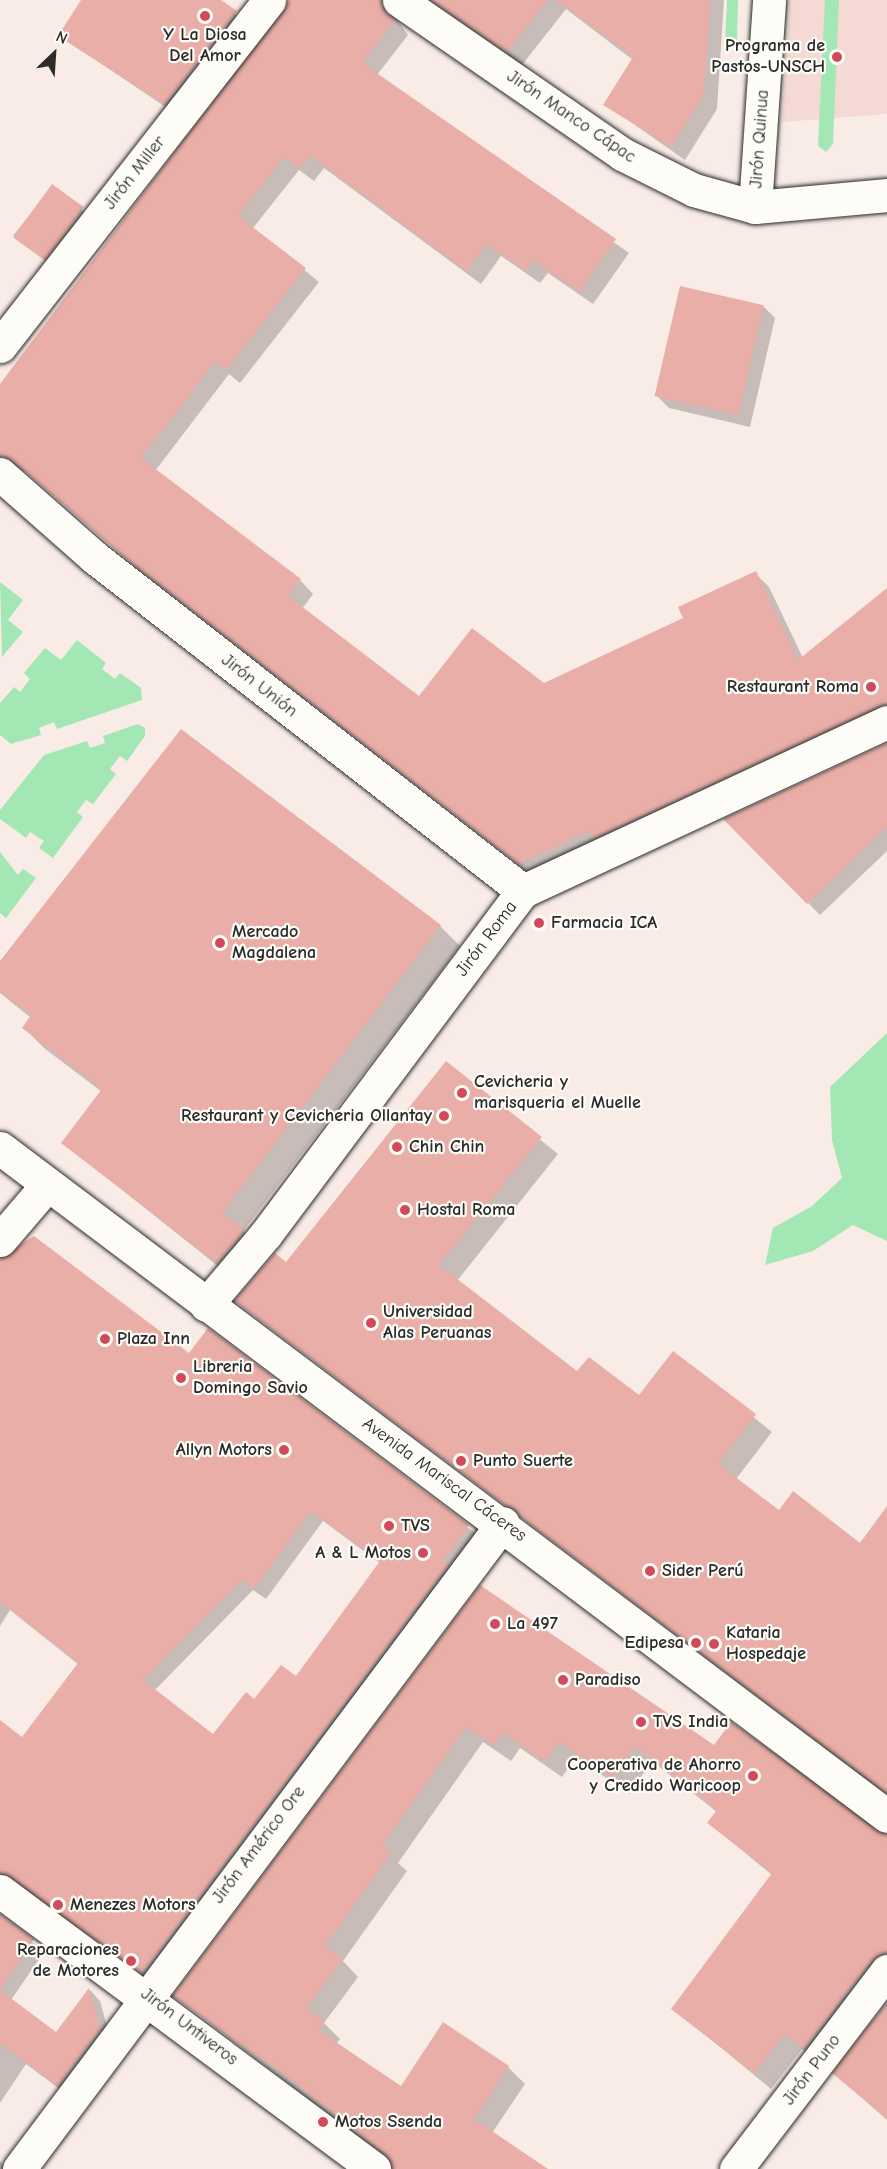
<!DOCTYPE html>
<html>
<head>
<meta charset="utf-8">
<style>
  body { margin:0 }
  #map { position:relative; width:887px; height:2169px; overflow:hidden; background:#f9ece7; font-family:"Comic Neue",sans-serif }
  div>[style] { position:absolute }
  [style*='--x'] { left:calc(var(--x)*1px); top:calc(var(--y)*1px); width:calc(var(--w)*1px); rotate:calc(var(--a)*1deg) }
  .built>* { inset:0; background:#f4d9d4 }
  .green>* { inset:0; background:#a3e8b4 }
  .shadow>* { inset:0; background:#0003; transform-origin:0 0 }
  .building>* { inset:0; background:#e9aea7; transform-origin:0 0 }
  .roads { filter:drop-shadow(0 0 2px #2b2b2b) drop-shadow(0 0 2px #2b2b2b) }
  .street>* { height:33px; margin:-16.5px; padding:0 16.5px; transform-origin:16.5px; border-radius:16.5px; background:#fdfcf7 }
  .dots>* { width:16px; height:16px; translate:-50% -50%; box-sizing:border-box; border:3px solid #fdfcf7; border-radius:50% }
  span { translate:-50% -50%; white-space:nowrap; text-align:center; line-height:1.15; -webkit-text-stroke:4.5px #fdfcf7; paint-order:stroke }
  .poi-label { font-size:18px; color:#2b2b2b; font-weight:700 }
  .right { translate:-100% -50%; text-align:right }
  .left { translate:0 -50%; text-align:left }
  .street-label { font-size:18px; color:#2b2b2b }
  .north { position:absolute; left:24px; top:24px; width:60px; height:60px; -webkit-text-stroke:4px #fdfcf7; paint-order:stroke; rotate:25deg; font-size:16px; font-weight:700; line-height:24px; text-align:center; color:#2b2b2b }
  .north::after { content:''; display:block; margin:auto; width:21px; height:27px; background:#2b2b2b; clip-path:polygon(50% 0,100% 100%,50% 72%,0 100%) }
</style>
</head>
<body>
<div id="map">
  <div class="built">
    <div style="clip-path:polygon(790px 0,887px 0,887px 114px,782px 122px)"></div>
  </div>
  <div class="green">
    <div style="clip-path:polygon(727px 0,738px 0,737px 42px,731px 46px,725px 42px)"></div>
    <div style="clip-path:polygon(825px 0,839px 0,833px 144px,826px 152px,818px 146px)"></div>
    <div style="clip-path:polygon(0 582px,23px 600px,8px 620px,23px 632px,2px 657px)"></div>
    <div style="clip-path:polygon(77px 640px,106px 663px,102px 669px,115px 679px,120px 673px,141px 688px,142px 700px,57px 729px,54px 722px,39px 728px,41px 735px,11px 744px,0 735px,0 703px,14px 687px,20px 692px,30px 679px,24px 673px,45px 648px,61px 660px)"></div>
    <div style="clip-path:polygon(138px 724px,145px 728px,145px 736px,127px 761px,120px 756px,110px 769px,116px 774px,93px 804px,86px 800px,77px 812px,83px 817px,53px 858px,39px 848px,44px 841px,30px 832px,26px 838px,0 819px,0 810px,44px 755px,87px 741px,90px 748px,105px 743px,103px 736px)"></div>
    <div style="clip-path:polygon(0 852px,18px 875px,23px 869px,36px 878px,6px 918px,0 913px)"></div>
    <div style="clip-path:polygon(887px 1033px,887px 1241px,853px 1225px,813px 1251px,765px 1265px,773px 1228px,812px 1206px,842px 1178px,832px 1140px,830px 1087px)"></div>
  </div>
  <div class="shadow">
    <div style="clip-path:polygon(83px 0,218px 0,246px 23px,176px 114px,60px 36px)"></div>
    <div style="clip-path:polygon(291px 0,403px 0,393px 14px,408px 35px,377px 75px,629px 253px,593px 304px,548px 273px,540px 283px,501px 256px,481px 284px,324px 168px,314px 181px,299px 170px,253px 228px,319px 282px,240px 383px,229px 374px,155px 471px,300px 580px,313px 594px,302px 609px,419px 698px,544px 685px,685px 619px,755px 573px,769px 587px,803px 658px,887px 590px,887px 708px,534px 877px,138px 569px,28px 473px,0 461px,0 385px)"></div>
    <div style="clip-path:polygon(428px 0,724px 0,717px 109px,685px 160px,605px 104px,633px 60px,566px 9px,522px 65px)"></div>
    <div style="left:52px;top:186px;width:47px;height:63px;rotate:38deg"></div>
    <div style="clip-path:polygon(763px 306px,775px 318px,750px 427px,669px 408px,657px 396px)"></div>
    <div style="clip-path:polygon(887px 761px,887px 851px,820px 915px,741px 835px)"></div>
    <div style="clip-path:polygon(440px 926px,460px 946px,243px 1231px,264px 1251px,238px 1282px,63px 1143px,102px 1092px,44px 1048px,24px 1028px,31px 1018px,0 993px,0 964px)"></div>
    <div style="clip-path:polygon(446px 1063px,558px 1154px,457px 1281px,578px 1373px,639px 1397px,674px 1353px,772px 1432px,736px 1479px,780px 1512px,860px 1545px,887px 1531px,887px 1795px,236px 1301px,286px 1264px)"></div>
    <div style="clip-path:polygon(evenodd,0 1258px,190px 1355px,209px 1331px,480px 1537px,154px 1983px,24px 1887px,0 1888px,0 1722px,22px 1739px,79px 1665px,10px 1610px,0 1626px,0 1258px,323px 1521px,380px 1563px,296px 1678px,255px 1701px,213px 1736px,154px 1691px,253px 1590px,266px 1599px,323px 1521px)"></div>
    <div style="clip-path:polygon(480px 1587px,715px 1747px,887px 1834px,887px 1978px,821px 2065px,802px 2049px,771px 2089px,673px 2008px,772px 1875px,709px 1823px,717px 1812px,652px 1761px,629px 1794px,576px 1757px,562px 1777px,520px 1748px,511px 1761px,483px 1742px,398px 1863px,407px 1871px,343px 1961px,358px 1977px,324px 2023px,340px 2039px,336px 2044px,401px 2088px,508px 2067px,525px 2084px,492px 2133px,542px 2169px,394px 2169px,389px 2160px,174px 1996px)"></div>
    <div style="clip-path:polygon(0 1916px,44px 1952px,11px 2000px,56px 2034px,90px 1990px,100px 2001px,111px 2041px,69px 2096px,26px 2064px,0 2103px)"></div>
    <div style="clip-path:polygon(887px 2004px,887px 2120px,834px 2073px)"></div>
    <div style="clip-path:polygon(0 2161px,8px 2169px,0 2169px)"></div>
  </div>
  <div class="building">
    <div style="clip-path:polygon(81px 0,221px 0,237px 11px,164px 104px,58px 36px)"></div>
    <div style="clip-path:polygon(289px 0,381px 0,395px 20px,362px 63px,616px 239px,579px 292px,533px 260px,526px 271px,486px 244px,467px 271px,310px 156px,300px 169px,284px 157px,238px 216px,306px 268px,226px 370px,215px 362px,141px 458px,301px 579px,288px 596px,419px 696px,472px 628px,544px 683px,683px 618px,678px 607px,756px 571px,798px 660px,887px 588px,887px 704px,593px 838px,589px 831px,519px 864px,122px 555px,12px 460px,0 456px,0 384px)"></div>
    <div style="clip-path:polygon(432px 0,548px 0,507px 52px)"></div>
    <div style="clip-path:polygon(556px 0,710px 0,704px 95px,671px 147px,603px 105px,633px 57px)"></div>
    <div style="left:52px;top:184px;width:39px;height:66px;rotate:36deg"></div>
    <div style="left:680px;top:286px;width:86px;height:113px;rotate:13deg"></div>
    <div style="clip-path:polygon(181px 729px,441px 925px,222px 1213px,245px 1230px,217px 1263px,61px 1143px,102px 1089px,22px 1028px,31px 1015px,0 991px,0 961px)"></div>
    <div style="clip-path:polygon(887px 743px,887px 827px,807px 904px,723px 819px)"></div>
    <div style="clip-path:polygon(446px 1061px,542px 1137px,439px 1265px,577px 1371px,589px 1357px,639px 1395px,673px 1351px,756px 1414px,718px 1464px,779px 1510px,793px 1491px,860px 1543px,887px 1506px,887px 1793px,234px 1301px,275px 1253px,286px 1262px)"></div>
    <div style="clip-path:polygon(evenodd,34px 1236px,189px 1353px,208px 1328px,469px 1525px,443px 1561px,448px 1565px,142px 1973px,0 1873px,0 1720px,22px 1737px,78px 1663px,0 1601px,0 1258px,34px 1236px,311px 1511px,380px 1561px,296px 1676px,281px 1665px,254px 1699px,246px 1692px,213px 1734px,143px 1680px,241px 1580px,254px 1589px,311px 1511px)"></div>
    <div style="clip-path:polygon(480px 1585px,714px 1745px,731px 1722px,887px 1834px,887px 1953px,872px 1960px,804px 2049px,785px 2034px,754px 2073px,671px 2009px,772px 1873px,707px 1823px,717px 1810px,635px 1746px,612px 1778px,559px 1742px,545px 1762px,503px 1733px,494px 1746px,466px 1727px,382px 1846px,391px 1853px,325px 1946px,343px 1959px,306px 2009px,325px 2021px,318px 2030px,401px 2086px,443px 2022px,509px 2066px,474px 2119px,548px 2169px,392px 2169px,385px 2154px,288px 2077px,172px 1996px)"></div>
    <div style="clip-path:polygon(0 1914px,34px 1939px,0 1990px)"></div>
    <div style="clip-path:polygon(89px 1988px,100px 2029px,57px 2086px,0 2043px,0 1990px,56px 2032px)"></div>
    <div style="clip-path:polygon(887px 2002px,887px 2119px,832px 2073px)"></div>
  </div>
  <div class="roads">
    <div class="street">
      <div style="--x:399;--y:0;--w:271;--a:34.6"></div>
      <div style="--x:622;--y:154;--w:80;--a:26.6"></div>
      <div style="--x:694;--y:190;--w:63;--a:15.6"></div>
      <div style="--x:755;--y:207;--w:133;--a:-5.2"></div>
      <div style="--x:755;--y:207;--w:207;--a:-86.1"></div>
      <div style="--x:0;--y:346;--w:438;--a:-52.1"></div>
      <div style="--x:0;--y:474;--w:125;--a:41.4"></div>
      <div style="--x:94;--y:557;--w:544;--a:37.9"></div>
      <div style="--x:0;--y:1148;--w:1110;--a:36.98"></div>
      <div style="--x:0;--y:1240;--w:72;--a:-49.5"></div>
      <div style="--x:206;--y:1305;--w:93;--a:-49.8"></div>
      <div style="--x:266;--y:1234;--w:429;--a:-53.2"></div>
      <div style="--x:523;--y:891;--w:401;--a:-24.9"></div>
      <div style="--x:0;--y:1891;--w:466;--a:36.6"></div>
      <div style="--x:19;--y:2169;--w:807;--a:-53.16"></div>
      <div style="--x:736;--y:2169;--w:249;--a:-52.7"></div>
    </div>
  </div>
  <div class="dots">
    <div style="left:205px;top:16px;background:#d1495b"></div>
    <div style="left:837px;top:57px;background:#d1495b"></div>
    <div style="left:871px;top:687px;background:#d1495b"></div>
    <div style="left:539px;top:923px;background:#d1495b"></div>
    <div style="left:220px;top:943px;background:#d1495b"></div>
    <div style="left:462px;top:1093px;background:#d1495b"></div>
    <div style="left:444px;top:1116px;background:#d1495b"></div>
    <div style="left:397px;top:1147px;background:#d1495b"></div>
    <div style="left:405px;top:1210px;background:#d1495b"></div>
    <div style="left:371px;top:1323px;background:#d1495b"></div>
    <div style="left:105px;top:1339px;background:#d1495b"></div>
    <div style="left:181px;top:1378px;background:#d1495b"></div>
    <div style="left:284px;top:1450px;background:#d1495b"></div>
    <div style="left:461px;top:1461px;background:#d1495b"></div>
    <div style="left:389px;top:1526px;background:#d1495b"></div>
    <div style="left:423px;top:1553px;background:#d1495b"></div>
    <div style="left:650px;top:1571px;background:#d1495b"></div>
    <div style="left:495px;top:1624px;background:#d1495b"></div>
    <div style="left:696px;top:1643px;background:#d1495b"></div>
    <div style="left:714px;top:1644px;background:#d1495b"></div>
    <div style="left:563px;top:1680px;background:#d1495b"></div>
    <div style="left:641px;top:1722px;background:#d1495b"></div>
    <div style="left:753px;top:1776px;background:#d1495b"></div>
    <div style="left:58px;top:1905px;background:#d1495b"></div>
    <div style="left:131px;top:1961px;background:#d1495b"></div>
    <div style="left:323px;top:2122px;background:#d1495b"></div>
  </div>
  <div class="poi-label">
    <span style="left:205px;top:46px">Y La Diosa<br>Del Amor</span>
    <span class="right" style="left:825px;top:57px">Programa de<br>Pastos-UNSCH</span>
    <span class="right" style="left:859px;top:687px">Restaurant Roma</span>
    <span class="left" style="left:551px;top:923px">Farmacia ICA</span>
    <span class="left" style="left:232px;top:943px">Mercado<br>Magdalena</span>
    <span class="left" style="left:474px;top:1093px">Cevicheria y<br>marisqueria el Muelle</span>
    <span class="right" style="left:432px;top:1116px">Restaurant y Cevicheria Ollantay</span>
    <span class="left" style="left:409px;top:1147px">Chin Chin</span>
    <span class="left" style="left:417px;top:1210px">Hostal Roma</span>
    <span class="left" style="left:383px;top:1323px">Universidad<br>Alas Peruanas</span>
    <span class="left" style="left:117px;top:1339px">Plaza Inn</span>
    <span class="left" style="left:193px;top:1378px">Libreria<br>Domingo Savio</span>
    <span class="right" style="left:272px;top:1450px">Allyn Motors</span>
    <span class="left" style="left:473px;top:1461px">Punto Suerte</span>
    <span class="left" style="left:401px;top:1526px">TVS</span>
    <span class="right" style="left:411px;top:1553px">A &amp; L Motos</span>
    <span class="left" style="left:662px;top:1571px">Sider Perú</span>
    <span class="left" style="left:507px;top:1624px">La 497</span>
    <span class="left" style="left:726px;top:1644px">Kataria<br>Hospedaje</span>
    <span class="right" style="left:684px;top:1643px">Edipesa</span>
    <span class="left" style="left:575px;top:1680px">Paradiso</span>
    <span class="left" style="left:653px;top:1722px">TVS India</span>
    <span class="right" style="left:741px;top:1776px">Cooperativa de Ahorro<br>y Credido Waricoop</span>
    <span class="left" style="left:70px;top:1905px">Menezes Motors</span>
    <span class="right" style="left:119px;top:1961px">Reparaciones<br>de Motores</span>
    <span class="left" style="left:335px;top:2122px">Motos Ssenda</span>
  </div>
  <div class="street-label">
    <span style="left:571px;top:117px;rotate:34deg">Jirón Manco Cápac</span>
    <span style="left:760px;top:139px;rotate:-86deg">Jirón Quinua</span>
    <span style="left:135px;top:173px;rotate:-52deg">Jirón Miller</span>
    <span style="left:259px;top:686px;rotate:38deg">Jirón Unión</span>
    <span style="left:487px;top:939px;rotate:-53deg">Jirón Roma</span>
    <span style="left:444px;top:1480px;rotate:36deg">Avenida Mariscal Cáceres</span>
    <span style="left:259px;top:1845px;rotate:-53deg">Jirón Américo Ore</span>
    <span style="left:189px;top:2027px;rotate:37deg">Jirón Untiveros</span>
    <span style="left:812px;top:2070px;rotate:-53deg">Jirón Puno</span>
  </div>
  <div class="north">N</div>
</div>
</body>
</html>
